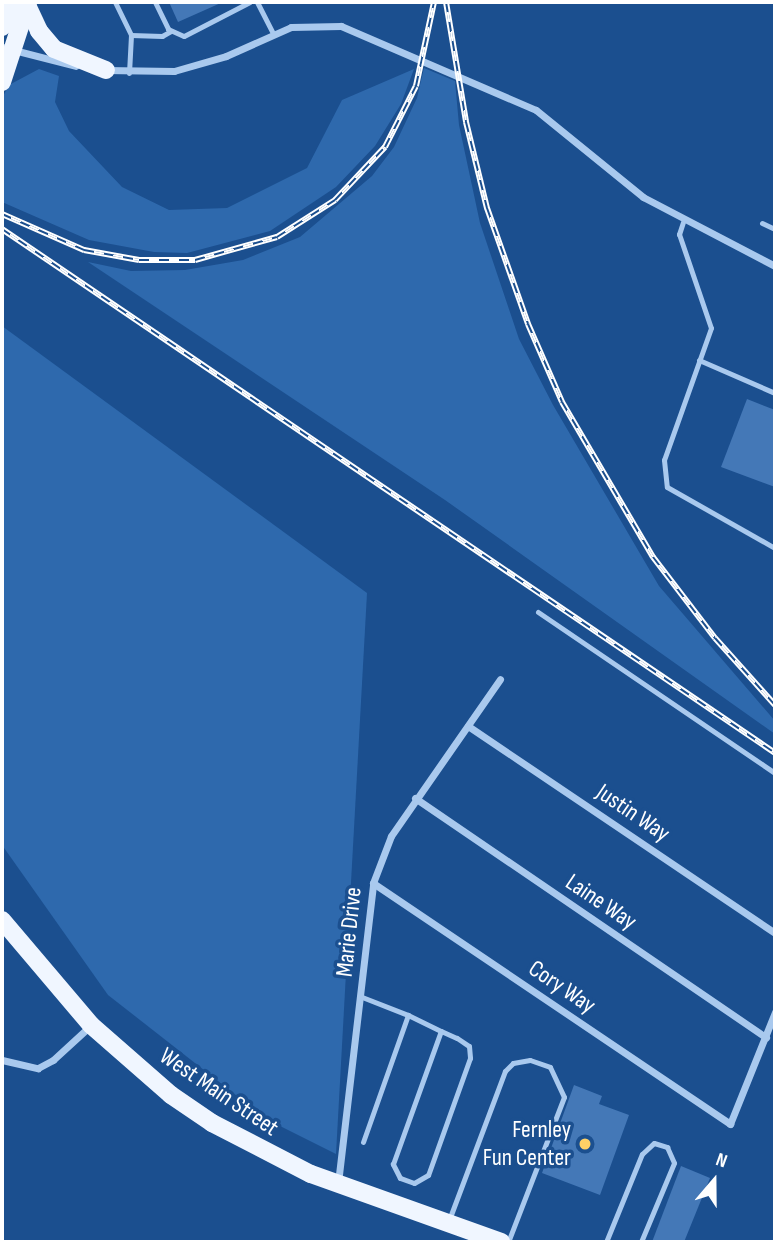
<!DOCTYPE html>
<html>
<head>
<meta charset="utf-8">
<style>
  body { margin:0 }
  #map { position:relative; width:777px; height:1244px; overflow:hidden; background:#1b4f8f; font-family:"Sofia Sans Condensed",sans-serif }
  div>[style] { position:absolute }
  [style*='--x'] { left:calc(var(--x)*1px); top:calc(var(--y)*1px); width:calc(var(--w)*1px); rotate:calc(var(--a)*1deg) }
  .green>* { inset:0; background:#2e69ad }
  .building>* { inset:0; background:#4478b7 }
  .service>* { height:5px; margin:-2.5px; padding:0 2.5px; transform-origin:2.5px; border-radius:2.5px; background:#a9c9ee }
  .minor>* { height:7px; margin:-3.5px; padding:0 3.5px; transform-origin:3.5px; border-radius:3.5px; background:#a9c9ee }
  .primary>* { height:18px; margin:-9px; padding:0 9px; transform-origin:9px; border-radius:9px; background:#f0f6ff }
  .rail>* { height:6px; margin-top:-3px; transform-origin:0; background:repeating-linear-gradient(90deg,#1b4f8f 0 10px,#fff 0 20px); box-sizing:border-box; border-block:2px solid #fff }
  .dots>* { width:19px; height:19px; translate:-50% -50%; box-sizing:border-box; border:4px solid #1b4f8f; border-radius:50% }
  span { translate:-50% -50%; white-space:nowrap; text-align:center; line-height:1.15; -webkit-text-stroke:7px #1b4f8f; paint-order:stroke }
  .street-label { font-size:24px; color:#fff }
  .poi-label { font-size:24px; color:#fff }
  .right { translate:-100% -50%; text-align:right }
  .frame { position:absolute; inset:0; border:4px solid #fff; pointer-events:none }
  .north { position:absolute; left:679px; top:1146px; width:70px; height:70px; -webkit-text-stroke:5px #1b4f8f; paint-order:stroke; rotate:20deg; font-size:19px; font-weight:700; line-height:28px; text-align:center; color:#fff }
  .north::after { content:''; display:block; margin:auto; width:24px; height:32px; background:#fff; clip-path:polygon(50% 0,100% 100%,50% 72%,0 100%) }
</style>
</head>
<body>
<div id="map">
  <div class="green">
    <div style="clip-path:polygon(424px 68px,455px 81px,459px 125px,480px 223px,519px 339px,553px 405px,659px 586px,775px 721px,775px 734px,445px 500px,88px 262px,131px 271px,185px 270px,243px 260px,300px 237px,372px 176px,394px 147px,417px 98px)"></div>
    <div style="clip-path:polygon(39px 69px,59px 76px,55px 102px,69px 131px,122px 187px,169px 210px,227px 208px,307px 168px,342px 100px,414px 69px,401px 104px,375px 146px,336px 187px,270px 231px,187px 253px,154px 252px,89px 240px,2px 202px,2px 98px,9px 85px)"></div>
    <div style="clip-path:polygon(2px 326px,367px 593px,336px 1154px,268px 1120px,108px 995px,2px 845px)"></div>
  </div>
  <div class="building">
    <div style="clip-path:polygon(169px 2px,223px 2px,178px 22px)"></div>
    <div style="clip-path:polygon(747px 399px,775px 410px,775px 487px,721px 467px)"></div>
    <div style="clip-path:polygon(574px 1085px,602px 1096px,599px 1104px,629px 1115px,600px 1195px,542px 1173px)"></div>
    <div style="clip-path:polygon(681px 1166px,710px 1178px,684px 1242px,652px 1242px)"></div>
  </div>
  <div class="service">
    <div style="--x:115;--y:2;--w:37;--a:64"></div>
    <div style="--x:131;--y:35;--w:38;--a:93"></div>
    <div style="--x:155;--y:2;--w:30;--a:64"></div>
    <div style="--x:168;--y:29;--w:17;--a:24"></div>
    <div style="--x:184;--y:36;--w:74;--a:-27.3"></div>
    <div style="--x:257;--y:2;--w:35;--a:63"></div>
    <div style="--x:131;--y:35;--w:31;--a:2"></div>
    <div style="--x:162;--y:36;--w:10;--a:-29"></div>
    <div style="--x:683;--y:222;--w:13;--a:108"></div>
    <div style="--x:679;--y:234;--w:99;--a:71.2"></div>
    <div style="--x:711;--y:328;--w:140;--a:109.6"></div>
    <div style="--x:664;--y:460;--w:27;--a:84"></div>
    <div style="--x:667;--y:487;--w:124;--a:29.5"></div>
    <div style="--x:762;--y:223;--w:14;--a:25"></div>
    <div style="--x:699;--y:360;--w:83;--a:23.5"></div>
    <div style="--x:538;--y:612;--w:287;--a:34.2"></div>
    <div style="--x:362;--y:997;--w:49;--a:21.4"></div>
    <div style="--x:408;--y:1015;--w:37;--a:26"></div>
    <div style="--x:441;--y:1031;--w:17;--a:24"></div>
    <div style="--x:457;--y:1038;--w:14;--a:34"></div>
    <div style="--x:469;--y:1046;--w:12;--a:85"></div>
    <div style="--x:470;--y:1058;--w:124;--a:109.7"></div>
    <div style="--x:428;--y:1175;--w:16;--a:150"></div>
    <div style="--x:414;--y:1183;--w:15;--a:-160"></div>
    <div style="--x:400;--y:1178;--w:16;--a:-117"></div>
    <div style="--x:393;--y:1164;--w:141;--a:-70.2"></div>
    <div style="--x:363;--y:1142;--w:135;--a:-70.5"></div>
    <div style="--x:449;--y:1220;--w:159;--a:-69.4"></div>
    <div style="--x:505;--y:1071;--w:11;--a:-45"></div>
    <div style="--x:513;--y:1063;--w:17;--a:-10"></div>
    <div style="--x:530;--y:1060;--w:21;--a:19"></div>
    <div style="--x:550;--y:1067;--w:33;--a:65"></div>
    <div style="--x:564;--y:1097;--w:155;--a:111.1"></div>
    <div style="--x:606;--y:1242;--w:95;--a:-67.8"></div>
    <div style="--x:642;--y:1154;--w:16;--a:-43"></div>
    <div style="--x:654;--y:1143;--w:14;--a:17"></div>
    <div style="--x:667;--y:1147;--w:17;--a:66"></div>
    <div style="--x:674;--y:1163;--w:86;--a:112.7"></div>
  </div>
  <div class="minor">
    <div style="--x:2;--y:47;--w:76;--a:14.4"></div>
    <div style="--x:105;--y:70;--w:69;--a:0.8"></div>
    <div style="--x:174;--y:71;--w:54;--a:-16.1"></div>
    <div style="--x:226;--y:56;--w:71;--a:-24"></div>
    <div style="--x:291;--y:27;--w:50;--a:-1.1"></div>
    <div style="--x:341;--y:26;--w:212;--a:23.3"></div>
    <div style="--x:536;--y:110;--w:138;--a:39.1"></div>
    <div style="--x:643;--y:197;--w:149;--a:27.6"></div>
    <div style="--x:468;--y:726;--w:370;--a:34"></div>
    <div style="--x:415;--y:798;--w:425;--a:34.3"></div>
    <div style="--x:373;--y:883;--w:431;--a:34"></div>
    <div style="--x:730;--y:1124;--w:121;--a:-68.1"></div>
    <div style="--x:2;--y:1060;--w:37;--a:13"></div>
    <div style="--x:38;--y:1068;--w:17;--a:-28"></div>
    <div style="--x:53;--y:1060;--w:52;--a:-42.6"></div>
    <div style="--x:338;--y:1183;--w:302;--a:-83.3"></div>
    <div style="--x:373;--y:883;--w:50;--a:-69"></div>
    <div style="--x:391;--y:836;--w:191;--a:-55.2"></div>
  </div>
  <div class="primary">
    <div style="--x:27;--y:5;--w:29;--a:65"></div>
    <div style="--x:39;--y:31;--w:23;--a:50"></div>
    <div style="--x:54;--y:49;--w:56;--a:22"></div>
    <div style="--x:2;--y:27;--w:26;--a:-72"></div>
    <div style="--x:2;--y:82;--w:84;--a:-72"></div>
    <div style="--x:2;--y:920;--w:138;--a:49.7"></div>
    <div style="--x:91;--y:1025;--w:106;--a:41.2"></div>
    <div style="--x:171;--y:1095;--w:50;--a:34.3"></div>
    <div style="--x:212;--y:1123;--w:111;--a:27.3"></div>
    <div style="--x:311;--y:1174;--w:202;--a:19.7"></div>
  </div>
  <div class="rail">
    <div style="--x:446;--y:2;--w:122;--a:80.5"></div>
    <div style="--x:466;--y:122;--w:89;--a:76.3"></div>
    <div style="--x:487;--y:208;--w:123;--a:70.5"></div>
    <div style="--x:528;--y:324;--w:85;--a:66.4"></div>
    <div style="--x:562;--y:402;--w:180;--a:59.6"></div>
    <div style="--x:653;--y:557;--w:102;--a:52.6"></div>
    <div style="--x:715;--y:638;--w:90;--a:48.2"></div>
    <div style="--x:2;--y:214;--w:90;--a:23.7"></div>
    <div style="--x:84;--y:250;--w:56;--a:10.3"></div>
    <div style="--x:139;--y:260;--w:56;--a:0"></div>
    <div style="--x:195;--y:260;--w:85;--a:-15.7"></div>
    <div style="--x:277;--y:237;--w:69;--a:-32.5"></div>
    <div style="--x:335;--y:200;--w:73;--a:-46.7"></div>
    <div style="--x:385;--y:147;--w:68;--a:-63.1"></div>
    <div style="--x:416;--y:86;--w:86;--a:-77.9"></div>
    <div style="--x:2;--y:229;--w:934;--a:34.13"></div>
  </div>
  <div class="dots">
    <div style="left:585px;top:1144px;background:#ffd166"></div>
  </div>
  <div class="street-label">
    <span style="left:633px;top:813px;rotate:34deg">Justin Way</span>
    <span style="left:601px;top:902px;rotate:34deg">Laine Way</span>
    <span style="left:349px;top:932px;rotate:-84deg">Marie Drive</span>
    <span style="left:562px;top:987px;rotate:34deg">Cory Way</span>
    <span style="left:219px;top:1092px;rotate:34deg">West Main Street</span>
  </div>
  <div class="poi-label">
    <span class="right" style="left:571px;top:1144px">Fernley<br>Fun Center</span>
  </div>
  <div class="frame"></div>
  <div class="north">N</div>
</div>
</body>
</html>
